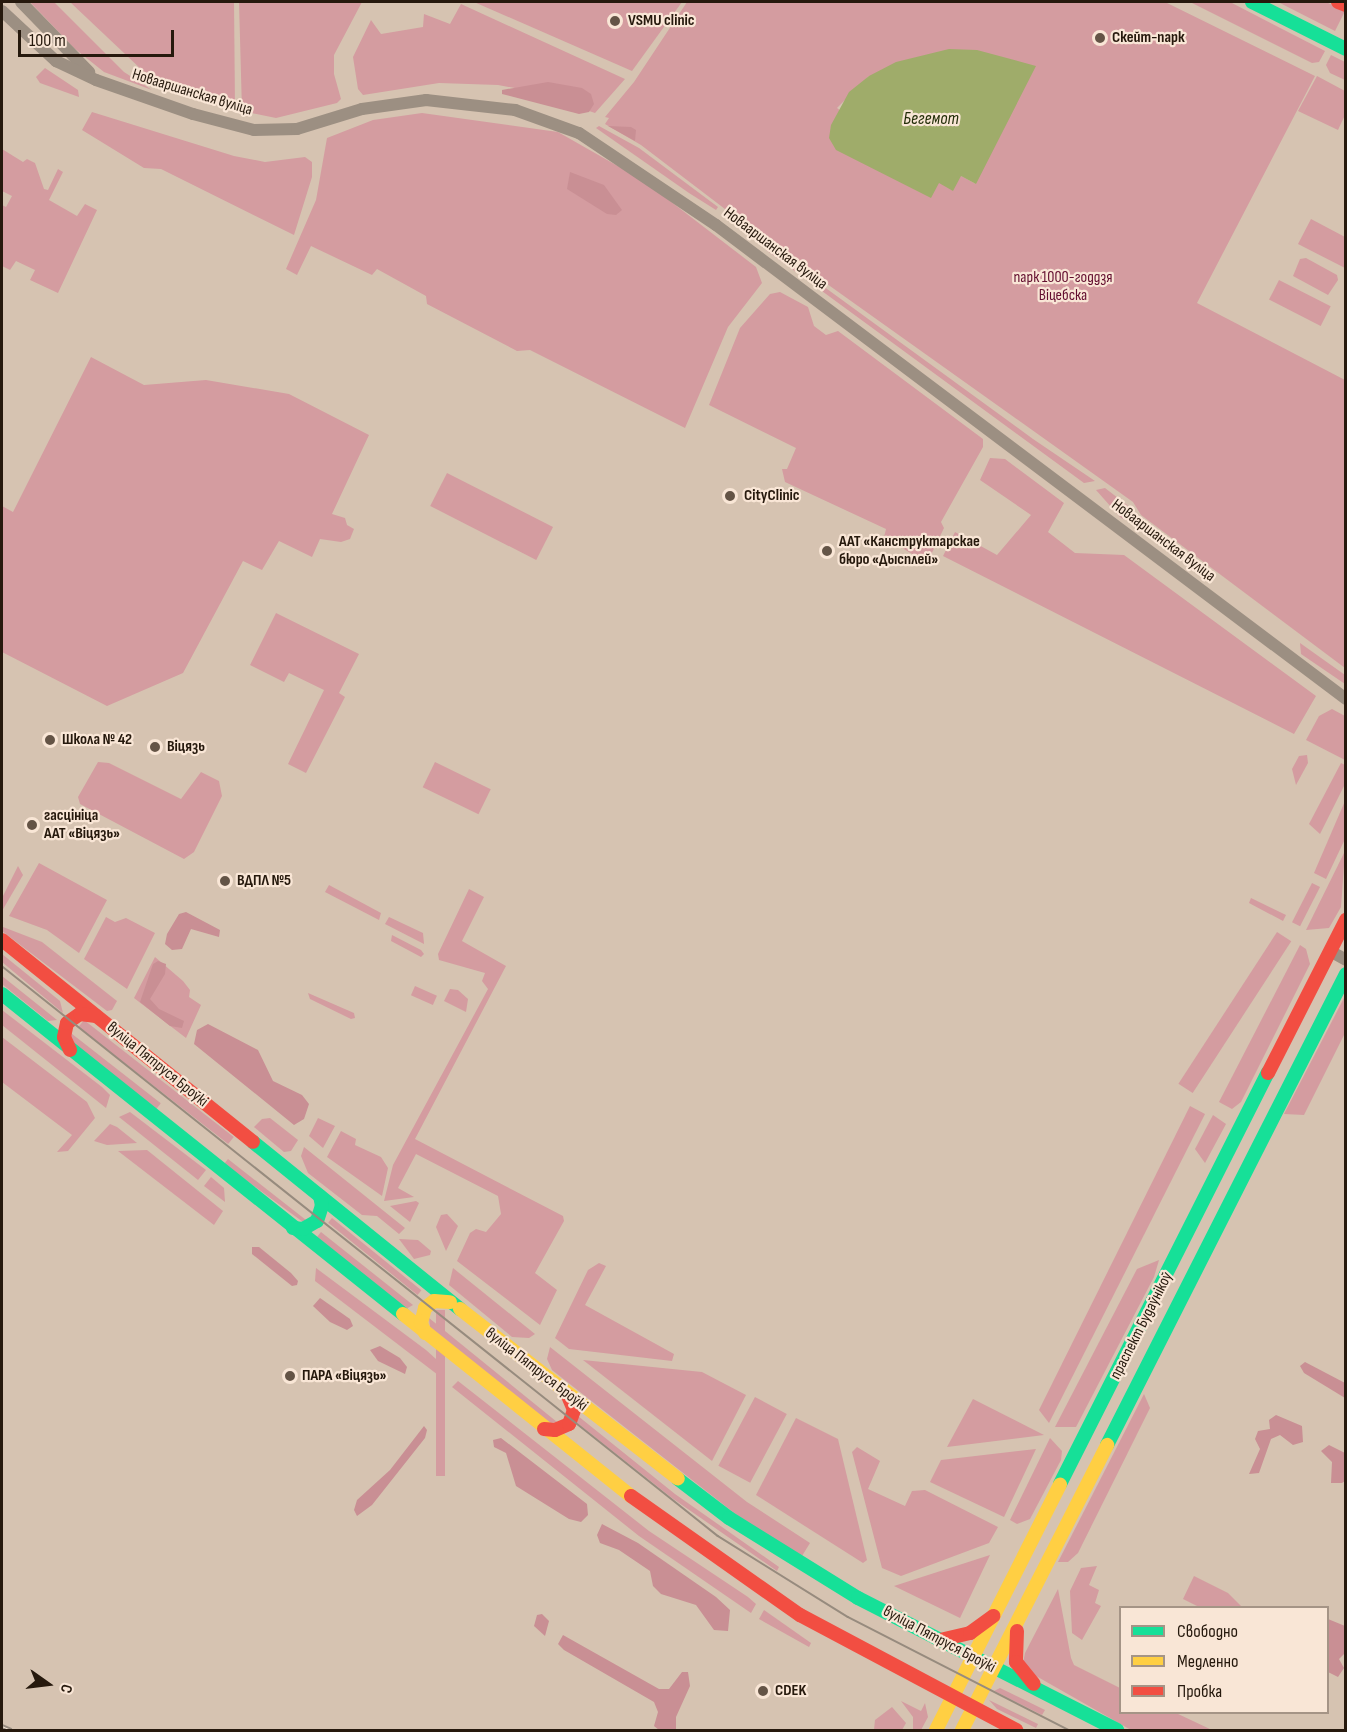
<!DOCTYPE html>
<html>
<head>
<meta charset="utf-8">
<style>
  body { margin:0 }
  #map { position:relative; width:1347px; height:1732px; overflow:hidden; background:#d6c3b1; font-family:"Sofia Sans Condensed",sans-serif }
  div>[style] { position:absolute }
  [style*='--x'] { left:calc(var(--x)*1px); top:calc(var(--y)*1px); width:calc(var(--w)*1px); rotate:calc(var(--a)*1deg) }
  .green>* { inset:0; background:#d49ca0; transform-origin:0 0 }
  .forest>* { inset:0; background:#c98f94 }
  .water>* { inset:0; background:#9fac6a }
  .street>* { height:12px; margin:-6px; padding:0 6px; transform-origin:6px; border-radius:6px; background:#9c8f82 }
  .fast>* { height:14px; margin:-7px; padding:0 7px; transform-origin:7px; border-radius:7px; background:#16e098 }
  .slow>* { height:14px; margin:-7px; padding:0 7px; transform-origin:7px; border-radius:7px; background:#ffcf43 }
  .jam>* { height:14px; margin:-7px; padding:0 7px; transform-origin:7px; border-radius:7px; background:#f24e42 }
  .tram>* { height:1.5px; margin:-0.75px; padding:0 0.75px; transform-origin:0.75px; border-radius:0.75px; background:#978b7e }
  .rail>* { height:5px; margin-top:-2.5px; transform-origin:0; background:repeating-linear-gradient(90deg,#f9e6d6 0 9px,#978b7e 0 18px); box-sizing:border-box; border-block:2px solid #978b7e }
  .dots>* { width:16px; height:16px; translate:-50% -50%; box-sizing:border-box; border:3px solid #f9e6d6; border-radius:50% }
  span { translate:-50% -50%; white-space:nowrap; text-align:center; line-height:1.15; -webkit-text-stroke:4.5px #f9e6d6; paint-order:stroke }
  .poi-label { font-size:16px; color:#26190d; font-weight:700 }
  .left { translate:0 -50%; text-align:left }
  .street-label { font-size:16px; color:#26190d }
  .park-label { font-size:16px; color:#630e2f }
  .water-label { font-size:18px; color:#232e09; font-style:italic }
  .frame { position:absolute; inset:0; border:3px solid #26190d; pointer-events:none }
  .legend { position:absolute; left:1119px; top:1606px; width:210px; height:108px; box-sizing:border-box; background:#f9e6d6; border:2px solid #a59486; margin:0; padding:8px 10px; list-style:none; font-size:18px; color:#26190d }
  .legend li { display:flex; align-items:center; gap:12px; height:30px }
  .legend b { width:30px; border:2px solid #a59486 }
  .north { position:absolute; left:18px; top:1654px; width:60px; height:60px; -webkit-text-stroke:4px #f9e6d6; paint-order:stroke; rotate:104deg; font-size:16px; font-weight:700; line-height:24px; text-align:center; color:#26190d }
  .north::after { content:''; display:block; margin:auto; width:21px; height:27px; background:#26190d; clip-path:polygon(50% 0,100% 100%,50% 72%,0 100%) }
  .scale { position:absolute; left:18px; top:30px; width:156px; height:27px; box-sizing:border-box; border:3px solid #26190d; border-top:0; padding-left:8px; font-size:18px; line-height:21px; white-space:nowrap; color:#26190d; -webkit-text-stroke:4px #f9e6d6; paint-order:stroke }
</style>
</head>
<body>
<div id="map">
  <div class="green">
    <div style="clip-path:polygon(30px 2px,54px 2px,124px 72px,152px 90px,104px 72px,74px 48px)"></div>
    <div style="clip-path:polygon(70px 2px,234px 2px,235px 107px,143px 71px)"></div>
    <div style="clip-path:polygon(239px 2px,362px 2px,334px 55px,334px 74px,341px 99px,337px 103px,276px 118px,242px 111px)"></div>
    <div style="clip-path:polygon(474px 2px,682px 2px,632px 71px)"></div>
    <div style="clip-path:polygon(evenodd,687px 2px,1165px 2px,1315px 76px,1197px 303px,1345px 380px,1345px 668px,1141px 515px,1133px 502px,771px 244px,641px 145px,605px 124px,609px 118px,605px 117px,634px 82px,687px 2px,869px 76px,976px 184px,961px 176px,939px 183px,837px 108px,869px 76px)"></div>
    <div style="clip-path:polygon(1190px 2px,1230px 2px,1325px 51px,1319px 62px,1312px 63px)"></div>
    <div style="clip-path:polygon(1278px 2px,1326px 2px,1345px 11px,1335px 31px)"></div>
    <div style="clip-path:polygon(461px 4px,625px 79px,595px 113px,531px 91px,498px 85px,439px 83px,363px 95px,358px 89px,353px 57px,371px 20px,381px 34px,423px 27px,424px 14px,450px 24px)"></div>
    <div style="clip-path:polygon(1331px 55px,1345px 62px,1345px 80px,1330px 73px,1326px 65px)"></div>
    <div style="clip-path:polygon(45px 68px,78px 90px,79px 97px,40px 83px,36px 77px)"></div>
    <div style="clip-path:polygon(1317px 76px,1345px 91px,1345px 115px,1338px 130px,1298px 111px)"></div>
    <div style="clip-path:polygon(92px 112px,234px 156px,265px 162px,305px 157px,312px 162px,312px 177px,294px 235px,161px 169px,144px 168px,82px 130px)"></div>
    <div style="clip-path:polygon(422px 113px,558px 132px,644px 181px,756px 267px,762px 283px,728px 327px,685px 428px,530px 350px,517px 351px,427px 304px,426px 296px,377px 269px,372px 275px,311px 246px,297px 275px,286px 269px,316px 200px,327px 138px,373px 120px)"></div>
    <div style="clip-path:polygon(599px 126px,639px 148px,718px 207px,716px 210px,689px 193px,596px 128px)"></div>
    <div style="clip-path:polygon(2px 149px,23px 162px,27px 159px,35px 163px,44px 189px,48px 190px,58px 169px,63px 172px,49px 200px,77px 216px,85px 204px,97px 210px,58px 293px,30px 280px,35px 270px,16px 261px,10px 270px,2px 266px,2px 205px,6px 207px,12px 196px,2px 191px)"></div>
    <div style="clip-path:polygon(1311px 219px,1345px 237px,1345px 268px,1298px 244px)"></div>
    <div style="clip-path:polygon(768px 246px,1033px 439px,1095px 481px,1084px 483px,766px 250px)"></div>
    <div style="clip-path:polygon(1306px 258px,1337px 275px,1338px 280px,1328px 295px,1293px 276px,1300px 259px)"></div>
    <div style="left:1279px;top:280px;width:58px;height:22px;rotate:27deg"></div>
    <div style="clip-path:polygon(780px 292px,808px 307px,814px 326px,826px 335px,838px 331px,983px 439px,983px 447px,941px 522px,944px 528px,927px 563px,884px 537px,886px 529px,785px 482px,782px 469px,787px 469px,796px 448px,709px 405px,740px 328px,770px 294px)"></div>
    <div style="clip-path:polygon(91px 357px,144px 385px,206px 380px,289px 394px,369px 435px,332px 514px,345px 518px,347px 525px,354px 529px,350px 539px,341px 542px,320px 539px,312px 557px,279px 541px,262px 570px,243px 561px,183px 673px,107px 706px,2px 652px,2px 506px,13px 512px)"></div>
    <div style="clip-path:polygon(990px 458px,1005px 459px,1064px 503px,1048px 532px,1075px 553px,1124px 555px,1316px 696px,1294px 734px,943px 556px,955px 532px,997px 555px,1031px 515px,980px 480px)"></div>
    <div style="left:447px;top:473px;width:119px;height:37px;rotate:27deg"></div>
    <div style="clip-path:polygon(1105px 488px,1127px 505px,1135px 517px,1125px 520px,1120px 517px,1096px 490px)"></div>
    <div style="clip-path:polygon(276px 613px,359px 654px,339px 693px,345px 697px,306px 773px,288px 764px,324px 690px,289px 673px,284px 682px,250px 665px)"></div>
    <div style="clip-path:polygon(1300px 643px,1345px 675px,1345px 684px,1301px 654px)"></div>
    <div style="clip-path:polygon(1332px 709px,1345px 716px,1345px 760px,1306px 740px,1319px 716px)"></div>
    <div style="clip-path:polygon(1307px 755px,1308px 763px,1296px 785px,1292px 769px,1299px 756px)"></div>
    <div style="clip-path:polygon(98px 762px,109px 763px,181px 799px,201px 772px,219px 781px,222px 796px,194px 852px,184px 859px,80px 804px,78px 797px)"></div>
    <div style="left:435px;top:762px;width:62px;height:28px;rotate:26deg"></div>
    <div style="clip-path:polygon(1341px 763px,1345px 765px,1345px 784px,1320px 834px,1309px 824px)"></div>
    <div style="clip-path:polygon(1345px 801px,1345px 839px,1326px 879px,1314px 873px)"></div>
    <div style="clip-path:polygon(1345px 851px,1341px 907px,1329px 928px,1306px 930px)"></div>
    <div style="clip-path:polygon(39px 863px,107px 900px,79px 953px,47px 930px,9px 916px)"></div>
    <div style="clip-path:polygon(18px 866px,23px 875px,2px 911px,2px 898px)"></div>
    <div style="left:1312px;top:883px;width:9px;height:44px;rotate:27deg"></div>
    <div style="clip-path:polygon(329px 885px,381px 913px,379px 920px,325px 892px)"></div>
    <div style="clip-path:polygon(469px 889px,484px 897px,462px 941px,506px 966px,415px 1139px,563px 1216px,564px 1221px,535px 1273px,557px 1290px,540px 1325px,457px 1261px,470px 1233px,476px 1229px,486px 1232px,501px 1214px,498px 1196px,416px 1154px,398px 1188px,414px 1197px,384px 1201px,393px 1165px,488px 989px,482px 981px,485px 973px,439px 960px,438px 954px)"></div>
    <div style="clip-path:polygon(1251px 898px,1286px 915px,1283px 921px,1249px 903px)"></div>
    <div style="clip-path:polygon(106px 917px,115px 922px,126px 918px,155px 933px,127px 989px,84px 959px)"></div>
    <div style="clip-path:polygon(389px 917px,423px 933px,424px 944px,385px 924px)"></div>
    <div style="clip-path:polygon(3px 927px,42px 942px,117px 1001px,112px 1010px,107px 1011px,2px 931px)"></div>
    <div style="left:1277px;top:932px;width:17px;height:181px;rotate:33deg"></div>
    <div style="clip-path:polygon(392px 935px,421px 950px,424px 954px,421px 957px,391px 941px)"></div>
    <div style="clip-path:polygon(1300px 945px,1306px 949px,1310px 964px,1241px 1102px,1232px 1109px,1219px 1102px)"></div>
    <div style="clip-path:polygon(2px 954px,60px 1001px,63px 1013px,2px 962px)"></div>
    <div style="clip-path:polygon(155px 957px,183px 981px,190px 990px,189px 997px,201px 1005px,186px 1038px,134px 998px)"></div>
    <div style="clip-path:polygon(2px 976px,57px 1020px,48px 1021px,2px 984px)"></div>
    <div style="left:415px;top:986px;width:24px;height:10px;rotate:24deg"></div>
    <div style="clip-path:polygon(450px 989px,458px 990px,468px 999px,466px 1012px,444px 1001px)"></div>
    <div style="clip-path:polygon(308px 993px,354px 1013px,355px 1018px,351px 1019px,310px 999px)"></div>
    <div style="clip-path:polygon(1345px 996px,1345px 1033px,1304px 1115px,1284px 1114px)"></div>
    <div style="clip-path:polygon(2px 1010px,102px 1087px,110px 1095px,106px 1108px,2px 1025px)"></div>
    <div style="left:84px;top:1020px;width:190px;height:9px;rotate:38deg"></div>
    <div style="left:67px;top:1030px;width:119px;height:11px;rotate:38deg"></div>
    <div style="clip-path:polygon(2px 1037px,87px 1102px,95px 1118px,68px 1151px,57px 1152px,72px 1135px,2px 1082px)"></div>
    <div style="clip-path:polygon(1190px 1106px,1205px 1114px,1049px 1423px,1039px 1410px)"></div>
    <div style="clip-path:polygon(130px 1112px,206px 1170px,198px 1180px,119px 1117px)"></div>
    <div style="clip-path:polygon(1213px 1115px,1226px 1124px,1205px 1163px,1195px 1149px)"></div>
    <div style="clip-path:polygon(270px 1118px,298px 1140px,291px 1151px,284px 1152px,254px 1127px,262px 1119px)"></div>
    <div style="clip-path:polygon(318px 1118px,335px 1126px,323px 1148px,309px 1136px)"></div>
    <div style="clip-path:polygon(110px 1124px,117px 1127px,137px 1143px,107px 1145px,94px 1141px)"></div>
    <div style="clip-path:polygon(341px 1131px,356px 1139px,355px 1145px,381px 1157px,388px 1168px,382px 1196px,327px 1157px)"></div>
    <div style="clip-path:polygon(304px 1147px,405px 1228px,399px 1234px,377px 1216px,362px 1215px,308px 1173px,301px 1156px)"></div>
    <div style="clip-path:polygon(147px 1150px,223px 1211px,214px 1225px,118px 1151px)"></div>
    <div style="clip-path:polygon(228px 1159px,306px 1220px,303px 1222px,224px 1164px)"></div>
    <div style="clip-path:polygon(211px 1177px,224px 1188px,225px 1202px,204px 1186px)"></div>
    <div style="clip-path:polygon(416px 1201px,419px 1203px,410px 1222px,390px 1206px)"></div>
    <div style="clip-path:polygon(447px 1214px,458px 1226px,446px 1251px,436px 1227px,441px 1215px)"></div>
    <div style="left:332px;top:1218px;width:115px;height:6px;rotate:39deg"></div>
    <div style="clip-path:polygon(321px 1232px,413px 1305px,406px 1309px,317px 1237px)"></div>
    <div style="clip-path:polygon(399px 1239px,418px 1240px,431px 1251px,430px 1255px,414px 1259px)"></div>
    <div style="clip-path:polygon(1159px 1260px,1154px 1277px,1076px 1427px,1055px 1427px,1137px 1269px)"></div>
    <div style="clip-path:polygon(599px 1263px,606px 1266px,585px 1305px,674px 1354px,672px 1361px,569px 1349px,555px 1338px,588px 1270px)"></div>
    <div style="clip-path:polygon(316px 1268px,426px 1350px,436px 1359px,442px 1378px,315px 1281px)"></div>
    <div style="clip-path:polygon(453px 1268px,535px 1334px,529px 1338px,512px 1337px,449px 1285px)"></div>
    <div style="left:436px;top:1310px;width:9px;height:166px"></div>
    <div style="clip-path:polygon(429px 1318px,557px 1422px,550px 1423px,430px 1328px)"></div>
    <div style="clip-path:polygon(550px 1347px,747px 1502px,810px 1543px,802px 1556px,738px 1516px,552px 1370px,547px 1359px)"></div>
    <div style="clip-path:polygon(583px 1360px,702px 1372px,746px 1395px,712px 1461px)"></div>
    <div style="clip-path:polygon(458px 1381px,649px 1531px,748px 1597px,756px 1604px,751px 1613px,639px 1536px,452px 1387px)"></div>
    <div style="clip-path:polygon(1144px 1394px,1150px 1408px,1078px 1553px,1068px 1562px,1058px 1562px)"></div>
    <div style="left:755px;top:1397px;width:36px;height:78px;rotate:28deg"></div>
    <div style="clip-path:polygon(973px 1399px,1044px 1435px,947px 1447px)"></div>
    <div style="clip-path:polygon(578px 1416px,675px 1494px,779px 1567px,777px 1571px,672px 1498px,576px 1422px)"></div>
    <div style="clip-path:polygon(796px 1418px,838px 1439px,867px 1560px,863px 1563px,756px 1495px)"></div>
    <div style="clip-path:polygon(1050px 1438px,1062px 1451px,1061px 1460px,1030px 1519px,1017px 1524px,1010px 1520px)"></div>
    <div style="clip-path:polygon(857px 1447px,880px 1461px,868px 1489px,905px 1506px,912px 1491px,925px 1490px,998px 1527px,989px 1543px,901px 1576px,882px 1568px,852px 1452px)"></div>
    <div style="clip-path:polygon(1036px 1449px,1004px 1517px,930px 1482px,941px 1460px)"></div>
    <div style="clip-path:polygon(990px 1555px,960px 1618px,894px 1586px)"></div>
    <div style="clip-path:polygon(1097px 1566px,1089px 1585px,1099px 1590px,1095px 1603px,1101px 1606px,1082px 1640px,1072px 1633px,1070px 1591px,1081px 1568px)"></div>
    <div style="clip-path:polygon(1194px 1576px,1228px 1593px,1242px 1607px,1199px 1607px,1183px 1599px)"></div>
    <div style="clip-path:polygon(1058px 1589px,1071px 1658px,1074px 1665px,1120px 1688px,1120px 1712px,1176px 1713px,1212px 1730px,1131px 1730px,1022px 1668px,1025px 1653px)"></div>
    <div style="clip-path:polygon(764px 1610px,811px 1643px,809px 1647px,759px 1619px)"></div>
    <div style="clip-path:polygon(1000px 1688px,1045px 1710px,1042px 1715px,994px 1691px)"></div>
    <div style="clip-path:polygon(989px 1700px,1038px 1724px,1036px 1728px,997px 1709px)"></div>
    <div style="clip-path:polygon(901px 1701px,921px 1711px,925px 1703px,928px 1717px,921px 1730px,913px 1730px,913px 1717px)"></div>
    <div style="clip-path:polygon(892px 1707px,906px 1723px,902px 1730px,874px 1730px,875px 1720px)"></div>
  </div>
  <div class="forest">
    <div style="clip-path:polygon(548px 82px,582px 88px,591px 94px,594px 104px,589px 112px,579px 114px,502px 94px,502px 90px)"></div>
    <div style="clip-path:polygon(608px 126px,631px 127px,636px 130px,635px 141px)"></div>
    <div style="clip-path:polygon(570px 172px,604px 185px,622px 210px,616px 215px,607px 214px,567px 189px)"></div>
    <div style="clip-path:polygon(186px 912px,220px 930px,219px 937px,191px 929px,182px 949px,172px 950px,165px 944px,167px 934px,179px 914px)"></div>
    <div style="clip-path:polygon(158px 961px,166px 964px,165px 974px,150px 999px,159px 1009px,184px 1021px,182px 1028px,170px 1026px,140px 1002px,153px 964px)"></div>
    <div style="clip-path:polygon(208px 1024px,258px 1050px,273px 1081px,302px 1095px,309px 1104px,304px 1119px,294px 1125px,194px 1044px,197px 1030px)"></div>
    <div style="clip-path:polygon(252px 1247px,259px 1247px,291px 1273px,298px 1281px,297px 1285px,292px 1286px,252px 1254px)"></div>
    <div style="clip-path:polygon(320px 1298px,350px 1319px,353px 1326px,347px 1330px,330px 1322px,313px 1306px)"></div>
    <div style="clip-path:polygon(380px 1346px,400px 1358px,407px 1367px,405px 1374px,378px 1361px,370px 1350px)"></div>
    <div style="clip-path:polygon(1305px 1362px,1345px 1383px,1345px 1398px,1304px 1373px,1300px 1366px)"></div>
    <div style="clip-path:polygon(1276px 1415px,1302px 1426px,1303px 1442px,1293px 1445px,1280px 1435px,1271px 1439px,1259px 1473px,1249px 1474px,1260px 1449px,1255px 1439px,1258px 1431px,1270px 1429px,1269px 1420px)"></div>
    <div style="clip-path:polygon(424px 1426px,427px 1430px,425px 1438px,372px 1505px,357px 1516px,354px 1510px,357px 1500px,390px 1470px)"></div>
    <div style="clip-path:polygon(501px 1438px,587px 1504px,588px 1515px,581px 1522px,569px 1519px,516px 1486px,506px 1453px,494px 1447px,493px 1440px)"></div>
    <div style="clip-path:polygon(1329px 1445px,1345px 1453px,1345px 1481px,1342px 1483px,1331px 1483px,1332px 1462px,1321px 1451px)"></div>
    <div style="clip-path:polygon(602px 1524px,638px 1543px,716px 1597px,730px 1610px,728px 1631px,714px 1630px,696px 1605px,661px 1594px,653px 1586px,650px 1571px,619px 1550px,600px 1543px,597px 1535px)"></div>
    <div style="clip-path:polygon(542px 1614px,549px 1621px,545px 1636px,534px 1626px,537px 1615px)"></div>
    <div style="clip-path:polygon(1328px 1619px,1345px 1626px,1345px 1653px,1339px 1659px,1344px 1668px,1338px 1677px,1328px 1672px)"></div>
    <div style="clip-path:polygon(563px 1635px,659px 1689px,669px 1689px,682px 1672px,688px 1672px,690px 1686px,676px 1717px,676px 1730px,659px 1730px,654px 1726px,658px 1712px,654px 1702px,564px 1650px,558px 1644px)"></div>
  </div>
  <div class="water">
    <div style="clip-path:polygon(949px 49px,977px 50px,1036px 66px,976px 184px,961px 176px,953px 191px,939px 183px,931px 198px,836px 150px,829px 138px,831px 125px,849px 92px,869px 76px,896px 62px)"></div>
  </div>
  <div class="street">
    <div style="--x:21;--y:2;--w:98;--a:45.8"></div>
    <div style="--x:2;--y:11;--w:74;--a:42.8"></div>
    <div style="--x:56;--y:61;--w:44;--a:25.4"></div>
    <div style="--x:96;--y:80;--w:103;--a:19.3"></div>
    <div style="--x:193;--y:114;--w:63;--a:14.7"></div>
    <div style="--x:254;--y:130;--w:43;--a:-1.3"></div>
    <div style="--x:297;--y:129;--w:68;--a:-17.1"></div>
    <div style="--x:362;--y:109;--w:65;--a:-8"></div>
    <div style="--x:426;--y:100;--w:90;--a:6.4"></div>
    <div style="--x:515;--y:110;--w:68;--a:19.8"></div>
    <div style="--x:579;--y:133;--w:165;--a:33.9"></div>
    <div style="--x:716;--y:225;--w:788;--a:36.96"></div>
    <div style="--x:1330;--y:951;--w:18;--a:29"></div>
  </div>
  <div class="fast">
    <div style="--x:1252;--y:2;--w:105;--a:26.6"></div>
    <div style="--x:2;--y:994;--w:513;--a:38.59"></div>
    <div style="--x:253;--y:1142;--w:266;--a:38.9"></div>
    <div style="--x:293;--y:1228;--w:10;--a:6"></div>
    <div style="--x:303;--y:1229;--w:16;--a:-30"></div>
    <div style="--x:317;--y:1221;--w:16;--a:-72"></div>
    <div style="--x:322;--y:1206;--w:10;--a:-101"></div>
    <div style="--x:1107;--y:1445;--w:528;--a:-63.1"></div>
    <div style="--x:678;--y:1479;--w:64;--a:37.4"></div>
    <div style="--x:729;--y:1518;--w:152;--a:31.8"></div>
    <div style="--x:858;--y:1598;--w:291;--a:27"></div>
    <div style="--x:1060;--y:1484;--w:461;--a:-63.2"></div>
  </div>
  <div class="slow">
    <div style="--x:460;--y:1309;--w:276;--a:37.9"></div>
    <div style="--x:403;--y:1314;--w:292;--a:38.6"></div>
    <div style="--x:425;--y:1333;--w:11;--a:-112"></div>
    <div style="--x:421;--y:1323;--w:16;--a:-75"></div>
    <div style="--x:425;--y:1308;--w:11;--a:-38"></div>
    <div style="--x:434;--y:1301;--w:16;--a:4"></div>
    <div style="--x:936;--y:1730;--w:275;--a:-63.2"></div>
    <div style="--x:962;--y:1730;--w:320;--a:-63"></div>
  </div>
  <div class="jam">
    <div style="--x:1338;--y:2;--w:9;--a:21"></div>
    <div style="--x:2;--y:940;--w:322;--a:38.8"></div>
    <div style="--x:70;--y:1050;--w:14;--a:-115"></div>
    <div style="--x:64;--y:1037;--w:14;--a:-78"></div>
    <div style="--x:67;--y:1023;--w:16;--a:-35"></div>
    <div style="--x:80;--y:1014;--w:16;--a:7"></div>
    <div style="--x:1268;--y:1073;--w:172;--a:-63"></div>
    <div style="--x:544;--y:1429;--w:11;--a:5"></div>
    <div style="--x:555;--y:1430;--w:15;--a:-23"></div>
    <div style="--x:569;--y:1424;--w:15;--a:-70"></div>
    <div style="--x:574;--y:1410;--w:15;--a:-113"></div>
    <div style="--x:631;--y:1496;--w:207;--a:35.2"></div>
    <div style="--x:800;--y:1615;--w:245;--a:28"></div>
    <div style="--x:1017;--y:1631;--w:31;--a:92"></div>
    <div style="--x:1016;--y:1662;--w:28;--a:51"></div>
    <div style="--x:940;--y:1640;--w:31;--a:-13"></div>
    <div style="--x:970;--y:1633;--w:29;--a:-36"></div>
  </div>
  <div class="tram">
    <div style="--x:2;--y:966;--w:915;--a:38.52"></div>
    <div style="--x:718;--y:1536;--w:153;--a:31.9"></div>
    <div style="--x:848;--y:1617;--w:248;--a:27.1"></div>
  </div>
  <div class="rail">
    <div style="--x:2;--y:1726;--w:10;--a:24"></div>
  </div>
  <div class="dots">
    <div style="left:615px;top:21px;background:#645446"></div>
    <div style="left:1100px;top:38px;background:#645446"></div>
    <div style="left:730px;top:496px;background:#645446"></div>
    <div style="left:827px;top:551px;background:#645446"></div>
    <div style="left:50px;top:740px;background:#645446"></div>
    <div style="left:155px;top:747px;background:#645446"></div>
    <div style="left:32px;top:825px;background:#645446"></div>
    <div style="left:225px;top:881px;background:#645446"></div>
    <div style="left:290px;top:1376px;background:#645446"></div>
    <div style="left:763px;top:1691px;background:#645446"></div>
  </div>
  <div class="poi-label">
    <span class="left" style="left:628px;top:21px">VSMU clinic</span>
    <span class="left" style="left:1112px;top:38px">Скейт-парк</span>
    <span class="left" style="left:744px;top:496px">CityClinic</span>
    <span class="left" style="left:839px;top:551px">ААТ «Канструктарскае<br>бюро «Дысплей»</span>
    <span class="left" style="left:62px;top:740px">Школа № 42</span>
    <span class="left" style="left:167px;top:747px">Віцязь</span>
    <span class="left" style="left:44px;top:825px">гасцініца<br>ААТ «Віцязь»</span>
    <span class="left" style="left:237px;top:881px">ВДПЛ №5</span>
    <span class="left" style="left:302px;top:1376px">ПАРА «Віцязь»</span>
    <span class="left" style="left:775px;top:1691px">CDEK</span>
  </div>
  <div class="street-label">
    <span style="left:192px;top:93px;rotate:17deg">Новааршанская вуліца</span>
    <span style="left:775px;top:249px;rotate:37deg">Новааршанская вуліца</span>
    <span style="left:1163px;top:541px;rotate:37deg">Новааршанская вуліца</span>
    <span style="left:157px;top:1065px;rotate:39deg">вуліца Пятруся Броўкі</span>
    <span style="left:1142px;top:1326px;rotate:-63deg">праспект Будаўнікоў</span>
    <span style="left:536px;top:1370px;rotate:38deg">вуліца Пятруся Броўкі</span>
    <span style="left:939px;top:1640px;rotate:28deg">вуліца Пятруся Броўкі</span>
  </div>
  <div class="park-label">
    <span style="left:1063px;top:287px">парк 1000-годдзя<br>Віцебска</span>
  </div>
  <div class="water-label">
    <span style="left:931px;top:119px">Бегемот</span>
  </div>
  <div class="frame"></div>
  <ul class="legend">
  <li><b style="height:8px;background:#16e098"></b>Свободно</li>
  <li><b style="height:8px;background:#ffcf43"></b>Медленно</li>
  <li><b style="height:8px;background:#f24e42"></b>Пробка</li>
  </ul>
  <div class="north">С</div>
  <div class="scale">100 m</div>
</div>
</body>
</html>
